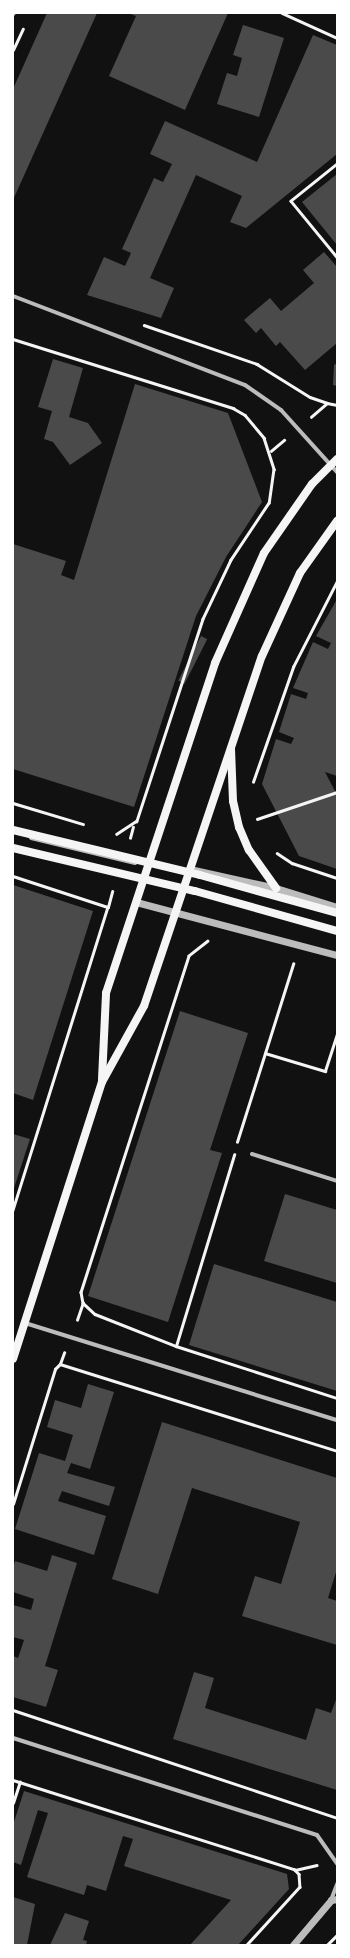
<!DOCTYPE html>
<html>
<head>
<meta charset="utf-8">
<style>
  body { margin:0 }
  #map { position:relative; width:350px; height:1958px; overflow:hidden; background:#111; font-family:Rubik,sans-serif }
  div>[style] { position:absolute }
  [style*='--x'] { left:calc(var(--x)*1px); top:calc(var(--y)*1px); width:calc(var(--w)*1px); rotate:calc(var(--a)*1deg) }
  .building>* { inset:0; background:#4a4a4a; transform-origin:0 0 }
  .path>* { height:2.5px; margin:-1.25px; padding:0 1.25px; transform-origin:1.25px; border-radius:1.25px; background:#f5f5f5 }
  .service>* { height:3px; margin:-1.5px; padding:0 1.5px; transform-origin:1.5px; border-radius:1.5px; background:#bcbcbc }
  .minor>* { height:4px; margin:-2px; padding:0 2px; transform-origin:2px; border-radius:2px; background:#bcbcbc }
  .tertiary>* { height:7px; margin:-3.5px; padding:0 3.5px; transform-origin:3.5px; border-radius:3.5px; background:#bcbcbc }
  .secondary>* { height:8px; margin:-4px; padding:0 4px; transform-origin:4px; border-radius:4px; background:#f5f5f5 }
  span { translate:-50% -50%; white-space:nowrap; text-align:center; line-height:1.15; -webkit-text-stroke:3px #fff; paint-order:stroke }
  .frame { position:absolute; inset:0; border:14px solid #fff; pointer-events:none }
</style>
</head>
<body>
<div id="map">
  <div class="building">
    <div style="clip-path:polygon(47px 13px,97px 13px,13px 200px,13px 89px)"></div>
    <div style="clip-path:polygon(128px 13px,228px 13px,185px 110px,109px 76px,136px 16px)"></div>
    <div style="clip-path:polygon(243px 25px,284px 38px,259px 117px,217px 104px,227px 73px,237px 76px,242px 58px,233px 55px)"></div>
    <div style="clip-path:polygon(313px 35px,337px 45px,337px 154px,246px 228px,230px 222px,242px 196px,196px 175px,150px 278px,174px 288px,161px 318px,87px 295px,104px 257px,125px 266px,131px 253px,122px 249px,154px 178px,163px 182px,172px 164px,150px 154px,165px 121px,257px 162px)"></div>
    <div style="clip-path:polygon(337px 174px,337px 245px,302px 202px)"></div>
    <div style="clip-path:polygon(324px 252px,337px 267px,337px 343px,305px 370px,280px 342px,276px 346px,261px 328px,256px 333px,244px 320px,270px 298px,281px 311px,314px 283px,303px 270px)"></div>
    <div style="clip-path:polygon(53px 359px,83px 368px,69px 417px,88px 423px,102px 443px,70px 465px,53px 442px,44px 439px,52px 411px,38px 407px)"></div>
    <div style="clip-path:polygon(337px 363px,337px 386px,333px 385px,334px 365px)"></div>
    <div style="clip-path:polygon(135px 384px,228px 413px,262px 502px,226px 557px,196px 616px,134px 807px,13px 769px,13px 544px,66px 561px,61px 575px,74px 580px)"></div>
    <div style="clip-path:polygon(336px 601px,337px 776px,325px 772px,337px 795px,337px 869px,299px 856px,262px 784px,276px 739px,291px 744px,294px 738px,279px 732px,291px 694px,306px 699px,308px 693px,293px 688px,313px 642px,328px 649px,331px 643px,316px 636px)"></div>
    <div style="left:201px;top:636px;width:7px;height:50px;rotate:27deg"></div>
    <div style="clip-path:polygon(13px 885px,93px 911px,33px 1100px,13px 1093px)"></div>
    <div style="clip-path:polygon(180px 1011px,248px 1033px,210px 1150px,222px 1153px,168px 1322px,88px 1296px)"></div>
    <div style="clip-path:polygon(13px 1134px,30px 1139px,13px 1191px)"></div>
    <div style="clip-path:polygon(285px 1194px,337px 1210px,337px 1283px,264px 1261px)"></div>
    <div style="clip-path:polygon(214px 1264px,337px 1302px,337px 1391px,189px 1345px)"></div>
    <div style="clip-path:polygon(88px 1384px,114px 1392px,90px 1469px,71px 1463px,67px 1473px,115px 1487px,109px 1506px,62px 1491px,58px 1501px,106px 1516px,94px 1555px,15px 1529px,39px 1453px,65px 1461px,73px 1435px,47px 1427px,55px 1400px,81px 1408px)"></div>
    <div style="clip-path:polygon(162px 1422px,337px 1478px,337px 1569px,328px 1598px,337px 1601px,337px 1645px,242px 1616px,255px 1576px,281px 1584px,300px 1522px,192px 1488px,158px 1594px,112px 1579px)"></div>
    <div style="clip-path:polygon(52px 1555px,77px 1563px,45px 1666px,58px 1670px,46px 1707px,13px 1697px,13px 1656px,18px 1658px,24px 1640px,13px 1637px,13px 1605px,31px 1610px,34px 1599px,13px 1592px,13px 1568px,15px 1561px,47px 1571px)"></div>
    <div style="clip-path:polygon(194px 1672px,214px 1678px,205px 1708px,306px 1740px,316px 1708px,331px 1713px,337px 1697px,337px 1790px,173px 1739px)"></div>
    <div style="clip-path:polygon(24px 1791px,287px 1874px,289px 1889px,238px 1945px,190px 1945px,231px 1900px,124px 1866px,133px 1839px,123px 1836px,106px 1891px,87px 1885px,84px 1895px,27px 1877px,48px 1813px,38px 1810px,21px 1865px,13px 1862px,13px 1825px)"></div>
    <div style="clip-path:polygon(13px 1897px,35px 1904px,27px 1945px,13px 1945px)"></div>
    <div style="clip-path:polygon(65px 1913px,89px 1921px,83px 1940px,87px 1941px,86px 1945px,50px 1945px)"></div>
  </div>
  <div class="path">
    <div style="--x:282;--y:13;--w:60;--a:24.4"></div>
    <div style="--x:13;--y:50;--w:23;--a:-65"></div>
    <div style="--x:337;--y:164;--w:59;--a:141.2"></div>
    <div style="--x:291;--y:201;--w:72;--a:50.6"></div>
    <div style="--x:144;--y:325;--w:120;--a:19"></div>
    <div style="--x:257;--y:364;--w:62;--a:31.9"></div>
    <div style="--x:310;--y:397;--w:18;--a:19"></div>
    <div style="--x:13;--y:339;--w:231;--a:17.4"></div>
    <div style="--x:233;--y:408;--w:14;--a:30"></div>
    <div style="--x:245;--y:415;--w:30;--a:50"></div>
    <div style="--x:264;--y:438;--w:33;--a:72"></div>
    <div style="--x:274;--y:469;--w:34;--a:98"></div>
    <div style="--x:269;--y:503;--w:69;--a:123.7"></div>
    <div style="--x:231;--y:560;--w:65;--a:115.4"></div>
    <div style="--x:203;--y:619;--w:213;--a:108.1"></div>
    <div style="--x:137;--y:821;--w:24;--a:147"></div>
    <div style="--x:311;--y:417;--w:21;--a:-41"></div>
    <div style="--x:327;--y:403;--w:10;--a:11"></div>
    <div style="--x:271;--y:451;--w:17;--a:-40"></div>
    <div style="--x:253;--y:782;--w:122;--a:-70.8"></div>
    <div style="--x:293;--y:667;--w:97;--a:-62.9"></div>
    <div style="--x:13;--y:803;--w:73;--a:16.7"></div>
    <div style="--x:257;--y:819;--w:84;--a:-18.6"></div>
    <div style="--x:130;--y:838;--w:11;--a:-75"></div>
    <div style="--x:277;--y:853;--w:18;--a:34"></div>
    <div style="--x:292;--y:863;--w:47;--a:18.4"></div>
    <div style="--x:13;--y:876;--w:100;--a:18.1"></div>
    <div style="--x:108;--y:907;--w:318;--a:107.4"></div>
    <div style="--x:108;--y:907;--w:16;--a:-75"></div>
    <div style="--x:208;--y:941;--w:24;--a:142"></div>
    <div style="--x:189;--y:956;--w:353;--a:107.8"></div>
    <div style="--x:81;--y:1292;--w:11;--a:80"></div>
    <div style="--x:83;--y:1303;--w:16;--a:43"></div>
    <div style="--x:95;--y:1314;--w:87;--a:21.6"></div>
    <div style="--x:176;--y:1346;--w:169;--a:17.9"></div>
    <div style="--x:265;--y:1053;--w:63;--a:16.7"></div>
    <div style="--x:325;--y:1071;--w:40;--a:-72"></div>
    <div style="--x:237;--y:1142;--w:187;--a:-72.5"></div>
    <div style="--x:77;--y:1320;--w:18;--a:-71"></div>
    <div style="--x:176;--y:1346;--w:200;--a:-73.1"></div>
    <div style="--x:60;--y:1364;--w:12;--a:-70"></div>
    <div style="--x:13;--y:1504;--w:141;--a:-72.7"></div>
    <div style="--x:55;--y:1369;--w:7;--a:-45"></div>
    <div style="--x:60;--y:1364;--w:290;--a:17.4"></div>
    <div style="--x:13;--y:1710;--w:342;--a:18.4"></div>
    <div style="--x:13;--y:1780;--w:295;--a:17.6"></div>
    <div style="--x:294;--y:1869;--w:7;--a:45"></div>
    <div style="--x:299;--y:1874;--w:13;--a:86"></div>
    <div style="--x:300;--y:1887;--w:79;--a:132.4"></div>
    <div style="--x:13;--y:1803;--w:22;--a:-72"></div>
    <div style="--x:295;--y:1870;--w:22;--a:-13"></div>
    <div style="--x:327;--y:1945;--w:14;--a:-45"></div>
  </div>
  <div class="service">
    <div style="--x:13;--y:14;--w:1;--a:-45"></div>
  </div>
  <div class="minor">
    <div style="--x:13;--y:296;--w:248;--a:21"></div>
    <div style="--x:245;--y:385;--w:44;--a:34.8"></div>
    <div style="--x:281;--y:410;--w:84;--a:47.9"></div>
    <div style="--x:31;--y:838;--w:107;--a:13.5"></div>
    <div style="--x:252;--y:1154;--w:89;--a:17.6"></div>
    <div style="--x:25;--y:1323;--w:327;--a:17.3"></div>
    <div style="--x:13;--y:1738;--w:319;--a:17.7"></div>
    <div style="--x:317;--y:1835;--w:35;--a:55"></div>
    <div style="--x:331;--y:1900;--w:17;--a:-69"></div>
  </div>
  <div class="tertiary">
    <div style="--x:194;--y:870;--w:84;--a:12.4"></div>
    <div style="--x:276;--y:888;--w:64;--a:17.3"></div>
    <div style="--x:136;--y:902;--w:208;--a:14.8"></div>
    <div style="--x:293;--y:1945;--w:59;--a:-49.8"></div>
    <div style="--x:331;--y:1900;--w:6;--a:-9"></div>
  </div>
  <div class="secondary">
    <div style="--x:231;--y:749;--w:52;--a:87.8"></div>
    <div style="--x:233;--y:801;--w:27;--a:77"></div>
    <div style="--x:239;--y:827;--w:25;--a:67"></div>
    <div style="--x:249;--y:850;--w:47;--a:54.6"></div>
    <div style="--x:13;--y:830;--w:192;--a:13.5"></div>
    <div style="--x:200;--y:875;--w:142;--a:15.5"></div>
    <div style="--x:13;--y:848;--w:187;--a:13.3"></div>
    <div style="--x:195;--y:891;--w:148;--a:15.7"></div>
    <div style="--x:102;--y:1079;--w:86;--a:-87.3"></div>
    <div style="--x:106;--y:993;--w:348;--a:-71.7"></div>
    <div style="--x:215;--y:663;--w:120;--a:-66"></div>
    <div style="--x:264;--y:553;--w:84;--a:-55.2"></div>
    <div style="--x:312;--y:484;--w:35;--a:-45"></div>
    <div style="--x:13;--y:1359;--w:291;--a:-72.2"></div>
    <div style="--x:102;--y:1082;--w:87;--a:-61.1"></div>
    <div style="--x:144;--y:1006;--w:369;--a:-71.4"></div>
    <div style="--x:262;--y:656;--w:91;--a:-65.4"></div>
    <div style="--x:300;--y:573;--w:64;--a:-54.6"></div>
  </div>
  <div class="frame"></div>
</div>
</body>
</html>
